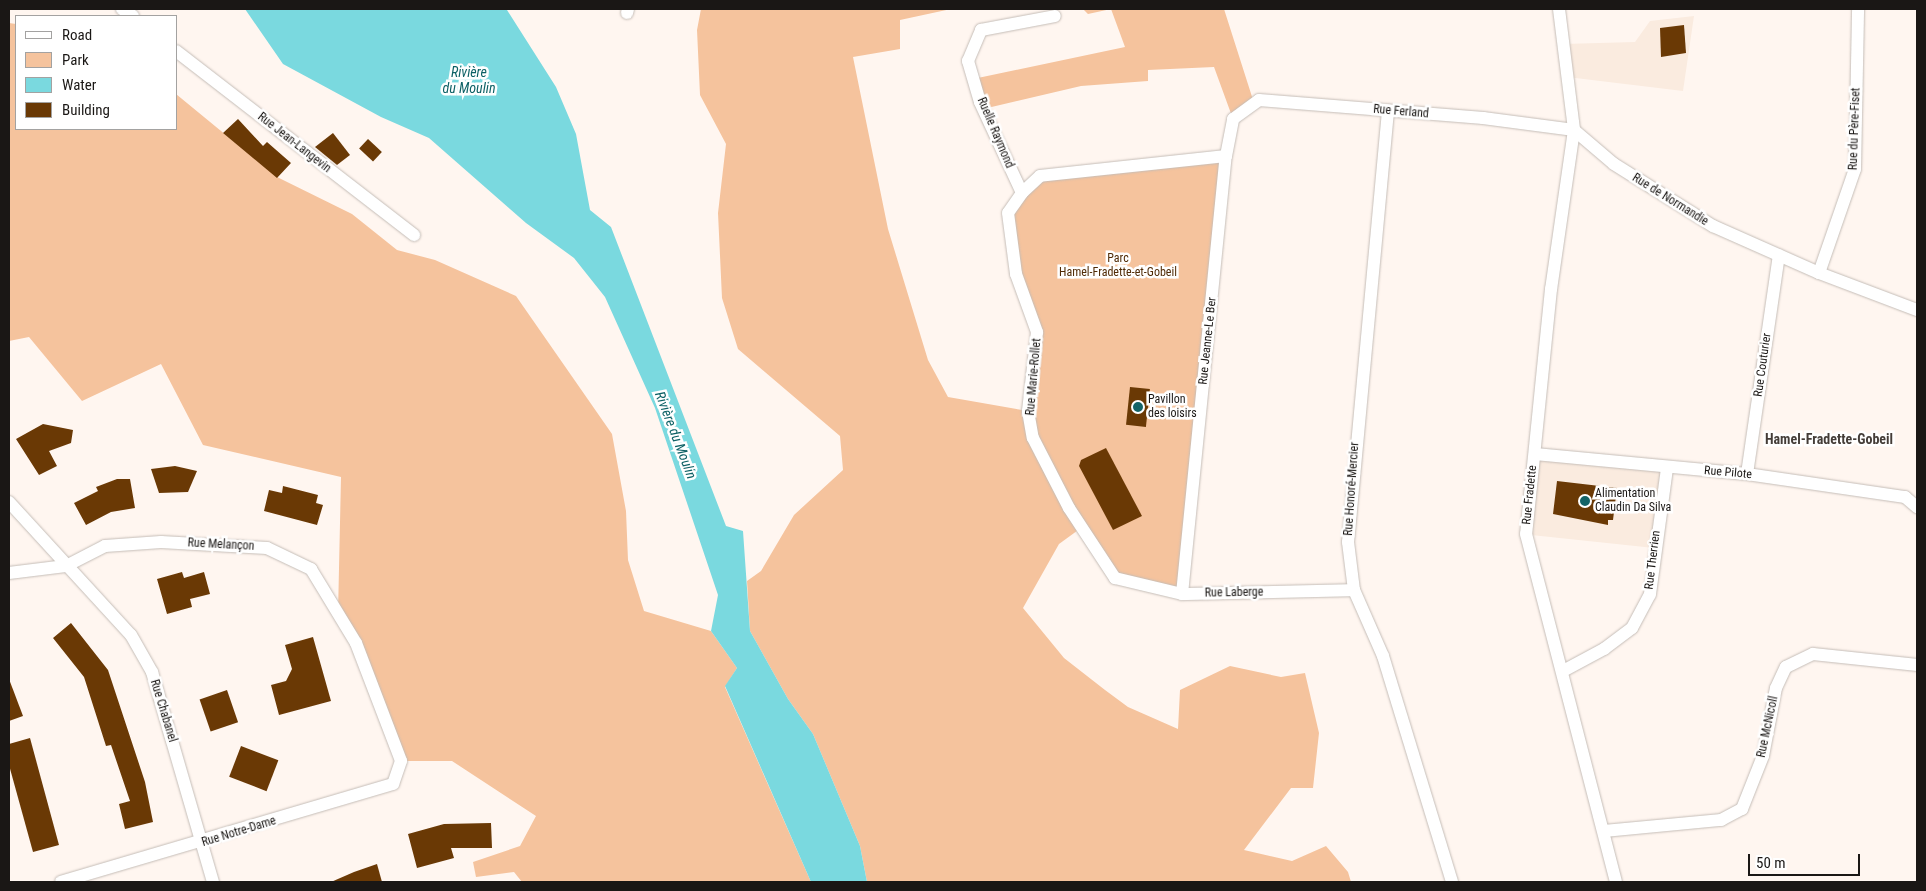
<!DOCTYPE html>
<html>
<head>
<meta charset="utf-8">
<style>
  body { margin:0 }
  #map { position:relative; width:1926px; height:891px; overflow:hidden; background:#fff6f0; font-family:"Roboto Condensed",sans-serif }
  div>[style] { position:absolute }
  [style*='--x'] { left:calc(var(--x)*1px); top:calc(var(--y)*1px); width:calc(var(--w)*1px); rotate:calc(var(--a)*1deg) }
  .built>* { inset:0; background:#faebdf; transform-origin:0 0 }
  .green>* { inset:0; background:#f5c39d }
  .water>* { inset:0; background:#7ad9df }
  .building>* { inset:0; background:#6a3905; transform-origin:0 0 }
  .roads { filter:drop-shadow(0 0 1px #c5bdb7) drop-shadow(0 0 1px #c5bdb7) }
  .street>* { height:12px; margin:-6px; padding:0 6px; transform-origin:6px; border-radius:6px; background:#fff }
  .dots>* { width:14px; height:14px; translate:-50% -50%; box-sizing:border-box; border:2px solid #fff; border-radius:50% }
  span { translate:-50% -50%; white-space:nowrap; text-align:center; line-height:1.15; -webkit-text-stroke:5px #fff; paint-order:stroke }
  .street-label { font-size:12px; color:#1a1715 }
  .park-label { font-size:12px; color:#502b06 }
  .poi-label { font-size:12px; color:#1a1715 }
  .left { translate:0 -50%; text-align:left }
  .water-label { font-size:14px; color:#0d6165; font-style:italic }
  .neighbourhood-label { font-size:14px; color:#443d38; font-weight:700 }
  .frame { position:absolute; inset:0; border:10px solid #1a1715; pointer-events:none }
  .legend { position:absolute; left:15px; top:15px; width:162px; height:115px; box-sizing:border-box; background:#fff; border:1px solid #a3a2a1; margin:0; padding:6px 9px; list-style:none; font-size:15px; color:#1a1715 }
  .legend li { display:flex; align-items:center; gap:10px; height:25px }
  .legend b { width:25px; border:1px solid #a3a2a1 }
  .scale { position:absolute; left:1748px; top:854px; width:112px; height:22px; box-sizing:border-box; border:2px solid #1a1715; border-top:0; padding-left:6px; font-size:15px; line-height:18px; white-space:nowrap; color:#1a1715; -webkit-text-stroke:4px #fff; paint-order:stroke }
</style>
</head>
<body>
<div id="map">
  <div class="built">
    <div style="clip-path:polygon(1694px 16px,1683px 91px,1567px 77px,1563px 44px,1635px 42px,1650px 21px)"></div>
    <div style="left:1535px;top:454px;width:133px;height:81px;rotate:6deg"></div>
  </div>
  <div class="green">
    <div style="clip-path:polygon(701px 9px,951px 9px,900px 20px,900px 49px,853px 57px,888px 229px,928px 360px,948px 397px,1028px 411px,1037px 352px,1016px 274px,1008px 213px,1040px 176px,1226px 156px,1182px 594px,1115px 578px,1081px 528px,1059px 544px,1023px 608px,1064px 658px,1105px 690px,1128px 707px,1178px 729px,1180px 690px,1230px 666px,1281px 677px,1305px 673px,1319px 733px,1313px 788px,1291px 788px,1244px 850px,1292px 861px,1326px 846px,1348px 872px,1351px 882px,867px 882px,860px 846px,813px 734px,788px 699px,750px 631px,747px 581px,761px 571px,794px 515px,843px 470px,840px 436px,738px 349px,722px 298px,718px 213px,726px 144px,700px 95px,697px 30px)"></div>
    <div style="clip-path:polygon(1083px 9px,1224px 9px,1254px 103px,1233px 119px,1214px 67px,1148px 70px,1148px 81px,1081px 86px,983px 109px,973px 79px,1125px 47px,1111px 9px,1088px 14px)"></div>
    <div style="clip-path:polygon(9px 23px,16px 24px,16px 129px,176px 129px,176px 94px,277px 177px,352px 214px,397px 250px,435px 260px,516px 296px,612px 434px,626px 511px,628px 560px,644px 611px,711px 631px,737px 668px,725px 687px,811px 882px,522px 882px,514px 872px,476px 877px,473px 862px,520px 846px,536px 816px,452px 761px,401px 761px,338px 614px,341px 477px,203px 445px,161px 364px,82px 401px,29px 337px,9px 341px)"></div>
  </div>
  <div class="water">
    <div style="clip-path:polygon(245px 9px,507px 10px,556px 87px,576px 134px,590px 210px,611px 227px,726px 526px,743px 531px,750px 631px,788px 699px,813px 734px,860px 846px,867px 882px,811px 882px,725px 686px,737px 668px,711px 631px,718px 595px,655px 408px,605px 297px,574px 258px,526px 223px,429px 138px,381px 117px,283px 64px)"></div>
  </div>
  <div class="building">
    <div style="clip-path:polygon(1684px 25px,1686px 53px,1661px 57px,1660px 28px)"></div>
    <div style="clip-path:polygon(238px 119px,263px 146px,267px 142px,291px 163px,277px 178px,223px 133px)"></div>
    <div style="clip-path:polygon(333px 133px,350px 155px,337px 165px,315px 147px)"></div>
    <div style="left:368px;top:139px;width:19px;height:13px;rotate:43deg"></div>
    <div style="left:1130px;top:387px;width:20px;height:38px;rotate:6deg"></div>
    <div style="clip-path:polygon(43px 424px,73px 430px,71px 443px,49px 451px,57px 466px,39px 475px,16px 439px)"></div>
    <div style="clip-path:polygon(1106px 448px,1142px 516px,1113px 530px,1079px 466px,1081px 460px)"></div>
    <div style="clip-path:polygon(175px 466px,197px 471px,188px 492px,159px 493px,151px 469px)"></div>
    <div style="clip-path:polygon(117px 479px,130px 479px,135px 508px,111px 512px,86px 525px,74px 503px,98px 491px,96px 487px)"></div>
    <div style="clip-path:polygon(1557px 481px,1617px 488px,1613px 520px,1608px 520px,1608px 525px,1553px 514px)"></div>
    <div style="clip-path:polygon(283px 486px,318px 495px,316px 503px,323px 505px,317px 525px,264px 511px,269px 490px,282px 493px)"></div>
    <div style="clip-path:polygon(182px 572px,184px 578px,204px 572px,210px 594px,190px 599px,192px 607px,167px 614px,157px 579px)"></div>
    <div style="clip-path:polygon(71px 623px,108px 670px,145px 782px,153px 822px,125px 829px,119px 804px,130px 801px,111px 745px,106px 746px,84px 677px,53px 638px)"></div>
    <div style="clip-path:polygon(313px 637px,331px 701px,279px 715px,271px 685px,286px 681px,292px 669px,285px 645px)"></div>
    <div style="clip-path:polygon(9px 679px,23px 716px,9px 721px)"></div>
    <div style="left:227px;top:690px;width:34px;height:29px;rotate:71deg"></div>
    <div style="clip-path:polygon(30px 738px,59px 845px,33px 852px,9px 765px,9px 744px)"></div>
    <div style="left:241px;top:746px;width:40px;height:33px;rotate:21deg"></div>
    <div style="clip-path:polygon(491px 823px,492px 848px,451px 848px,454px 858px,417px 868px,408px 834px,444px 824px)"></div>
    <div style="clip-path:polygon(377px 864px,382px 882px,331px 882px,354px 872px)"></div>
  </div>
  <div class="roads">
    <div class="street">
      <div style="--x:122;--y:9;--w:13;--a:32"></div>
      <div style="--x:1559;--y:9;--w:122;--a:82.9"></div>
      <div style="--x:1574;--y:130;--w:161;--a:98.2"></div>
      <div style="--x:1551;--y:289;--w:246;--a:95.8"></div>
      <div style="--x:1526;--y:534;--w:359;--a:75.5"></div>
      <div style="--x:627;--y:13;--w:4;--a:-76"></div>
      <div style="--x:176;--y:51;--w:301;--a:37.7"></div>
      <div style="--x:1388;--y:111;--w:433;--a:95.3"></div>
      <div style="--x:1348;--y:542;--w:48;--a:82.9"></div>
      <div style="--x:1354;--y:590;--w:72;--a:66.3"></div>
      <div style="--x:1383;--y:656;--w:236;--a:73"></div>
      <div style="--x:1574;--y:130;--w:52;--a:40.4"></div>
      <div style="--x:1614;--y:164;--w:117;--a:32.1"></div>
      <div style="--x:1713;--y:226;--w:116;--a:23.9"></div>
      <div style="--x:1819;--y:273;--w:105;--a:20.7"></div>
      <div style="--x:1226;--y:156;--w:187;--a:173.9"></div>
      <div style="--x:1040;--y:176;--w:25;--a:137"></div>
      <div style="--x:1022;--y:193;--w:24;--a:125"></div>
      <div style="--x:1008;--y:213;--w:62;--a:82.5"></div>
      <div style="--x:1016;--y:274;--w:62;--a:70.1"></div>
      <div style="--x:1037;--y:332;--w:80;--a:96.5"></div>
      <div style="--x:1028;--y:411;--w:27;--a:80"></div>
      <div style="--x:1033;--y:438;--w:79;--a:62.8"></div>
      <div style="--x:1069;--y:508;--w:84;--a:56.7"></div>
      <div style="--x:1115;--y:578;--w:69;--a:13.4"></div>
      <div style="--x:1182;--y:594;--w:172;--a:-1.3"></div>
      <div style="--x:1022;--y:193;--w:100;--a:-114.8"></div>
      <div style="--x:980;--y:102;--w:43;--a:-106.3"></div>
      <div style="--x:968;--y:61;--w:34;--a:-67"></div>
      <div style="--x:981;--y:30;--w:75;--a:-10.7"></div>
      <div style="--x:1819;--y:273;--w:110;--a:-70.9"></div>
      <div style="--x:1855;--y:169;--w:160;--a:-88.9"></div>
      <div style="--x:1535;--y:454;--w:213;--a:5.4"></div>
      <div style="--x:1747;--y:474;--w:160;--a:8.3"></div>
      <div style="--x:1905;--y:497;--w:16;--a:40"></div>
      <div style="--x:1747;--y:474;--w:221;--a:-81.7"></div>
      <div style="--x:9;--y:502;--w:180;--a:47.5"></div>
      <div style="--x:131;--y:635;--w:43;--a:60.4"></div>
      <div style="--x:152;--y:672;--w:219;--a:73.8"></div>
      <div style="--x:9;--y:573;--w:57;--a:-7"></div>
      <div style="--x:66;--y:566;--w:44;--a:-27.1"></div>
      <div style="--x:105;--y:546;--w:56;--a:-4.1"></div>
      <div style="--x:161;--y:542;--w:106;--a:3.2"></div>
      <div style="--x:267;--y:548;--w:49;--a:25.5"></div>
      <div style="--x:311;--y:569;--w:87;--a:58.7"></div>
      <div style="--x:356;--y:643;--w:126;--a:69.1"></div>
      <div style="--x:401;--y:761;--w:24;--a:109"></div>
      <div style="--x:393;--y:784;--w:346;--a:163.6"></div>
      <div style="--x:1182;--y:594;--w:440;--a:-84.3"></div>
      <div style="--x:1226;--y:156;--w:38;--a:-79"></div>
      <div style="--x:1233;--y:119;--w:32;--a:-36"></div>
      <div style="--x:1259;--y:100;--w:225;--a:4.6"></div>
      <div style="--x:1483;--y:118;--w:92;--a:7.5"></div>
      <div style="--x:1563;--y:671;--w:47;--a:-28.2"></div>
      <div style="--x:1604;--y:649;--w:35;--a:-37"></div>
      <div style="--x:1632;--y:628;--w:38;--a:-62"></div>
      <div style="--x:1650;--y:594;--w:127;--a:-82.3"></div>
      <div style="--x:1604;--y:831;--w:118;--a:-5.4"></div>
      <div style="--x:1721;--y:820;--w:24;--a:-28"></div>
      <div style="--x:1742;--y:809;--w:57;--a:-68.4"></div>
      <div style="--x:1763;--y:756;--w:69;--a:-79.2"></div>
      <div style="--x:1776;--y:688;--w:23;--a:-65"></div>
      <div style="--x:1786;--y:667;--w:30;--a:-26"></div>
      <div style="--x:1813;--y:654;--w:105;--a:6"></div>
    </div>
  </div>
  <div class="dots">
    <div style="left:1138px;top:407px;background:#136367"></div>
    <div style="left:1585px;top:501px;background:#136367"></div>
  </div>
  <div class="street-label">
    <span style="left:1401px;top:112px;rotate:5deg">Rue Ferland</span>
    <span style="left:1855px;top:129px;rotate:-88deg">Rue du Père-Fiset</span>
    <span style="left:995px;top:133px;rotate:67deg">Ruelle Raymond</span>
    <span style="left:294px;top:143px;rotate:38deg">Rue Jean-Langevin</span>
    <span style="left:1670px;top:200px;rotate:32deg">Rue de Normandie</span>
    <span style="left:1208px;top:341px;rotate:-84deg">Rue Jeanne-Le Ber</span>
    <span style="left:1763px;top:365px;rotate:-82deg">Rue Couturier</span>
    <span style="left:1034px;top:377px;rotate:-85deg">Rue Marie-Rollet</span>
    <span style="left:1728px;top:473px;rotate:5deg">Rue Pilote</span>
    <span style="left:1352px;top:489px;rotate:-86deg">Rue Honoré-Mercier</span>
    <span style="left:1530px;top:495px;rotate:-84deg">Rue Fradette</span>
    <span style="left:221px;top:545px;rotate:3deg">Rue Melançon</span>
    <span style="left:1653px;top:560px;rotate:-83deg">Rue Therrien</span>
    <span style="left:1234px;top:593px;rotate:-1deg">Rue Laberge</span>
    <span style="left:163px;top:711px;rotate:73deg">Rue Chabanel</span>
    <span style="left:1768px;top:727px;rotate:-78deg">Rue McNicoll</span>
    <span style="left:239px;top:832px;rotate:-17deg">Rue Notre-Dame</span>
  </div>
  <div class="park-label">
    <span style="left:1118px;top:266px">Parc<br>Hamel-Fradette-et-Gobeil</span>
  </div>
  <div class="poi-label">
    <span class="left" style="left:1148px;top:407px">Pavillon<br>des loisirs</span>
    <span class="left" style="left:1595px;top:501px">Alimentation<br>Claudin Da Silva</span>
  </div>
  <div class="water-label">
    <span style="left:469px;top:80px">Rivière<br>du Moulin</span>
    <span style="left:676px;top:435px;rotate:69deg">Rivière du Moulin</span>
  </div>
  <div class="neighbourhood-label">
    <span style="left:1829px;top:439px">Hamel-Fradette-Gobeil</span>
  </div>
  <div class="frame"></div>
  <ul class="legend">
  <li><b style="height:6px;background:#fff"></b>Road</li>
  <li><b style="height:14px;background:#f5c39d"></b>Park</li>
  <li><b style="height:14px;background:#7ad9df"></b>Water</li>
  <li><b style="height:14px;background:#6a3905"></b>Building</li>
  </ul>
  <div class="scale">50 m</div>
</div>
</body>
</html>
